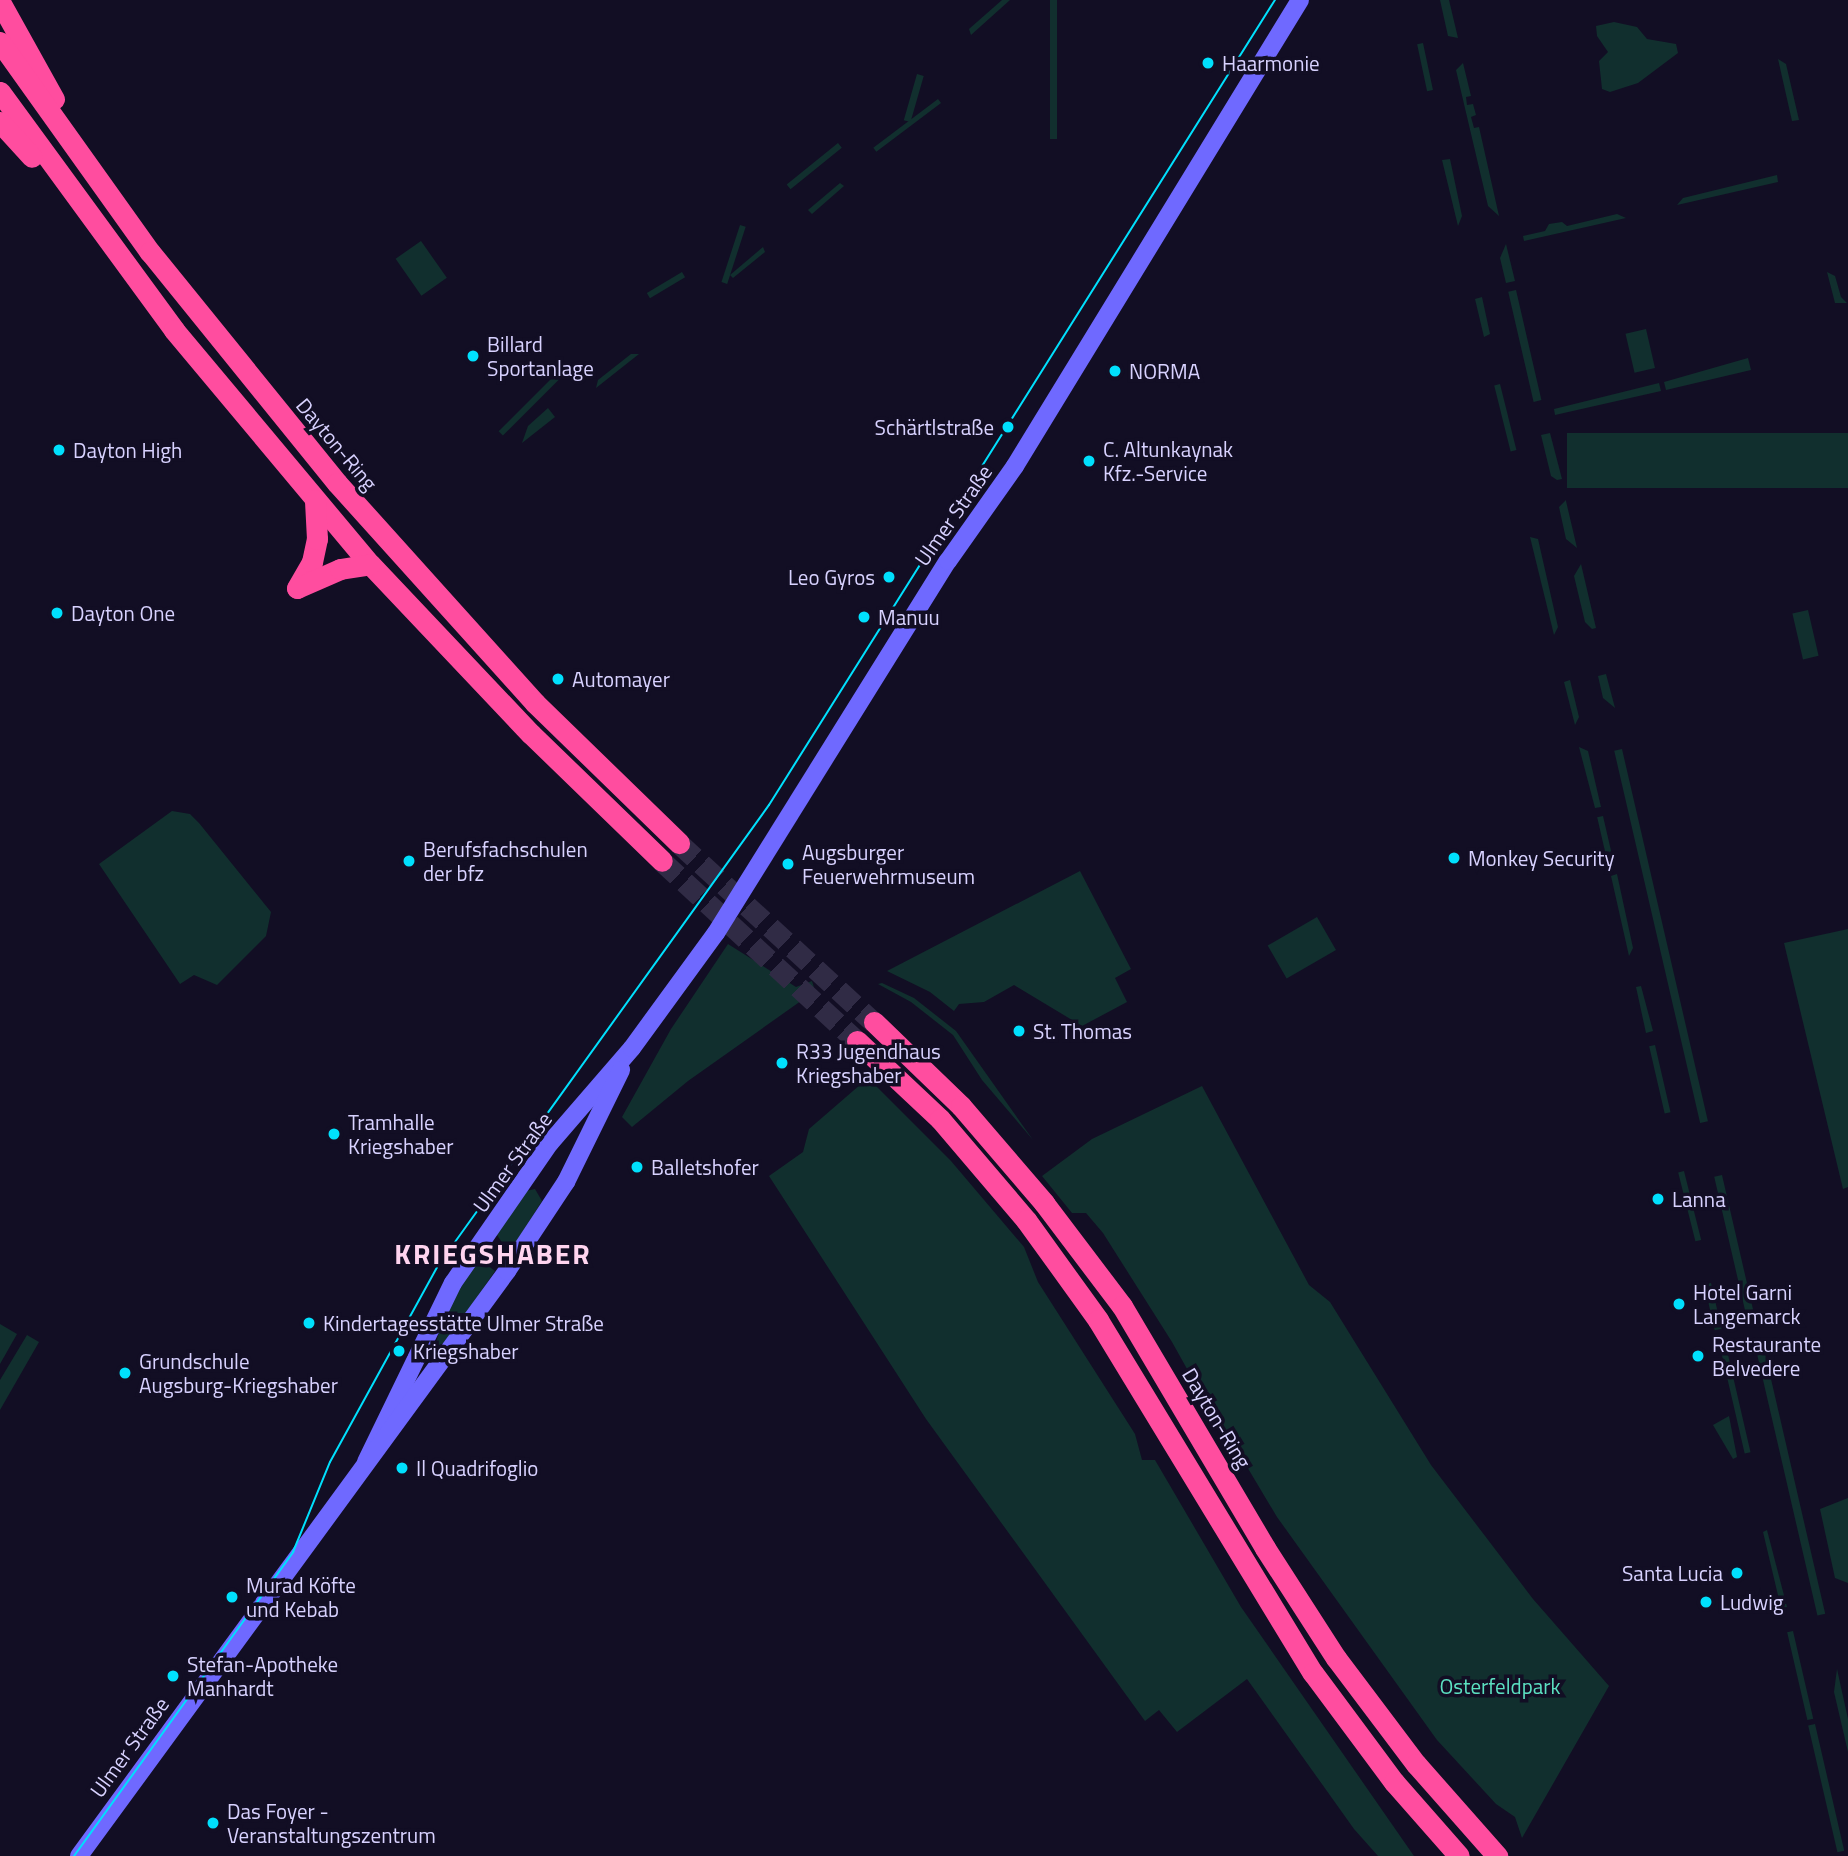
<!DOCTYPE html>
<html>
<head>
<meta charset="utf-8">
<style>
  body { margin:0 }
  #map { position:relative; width:1848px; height:1856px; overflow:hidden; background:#120e24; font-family:"Titillium Web",sans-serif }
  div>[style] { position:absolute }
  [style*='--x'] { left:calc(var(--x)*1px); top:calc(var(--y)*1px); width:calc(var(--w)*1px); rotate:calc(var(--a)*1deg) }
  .green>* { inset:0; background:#112f2e; transform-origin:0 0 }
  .highway-tunnel>* { height:21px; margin-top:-10.5px; transform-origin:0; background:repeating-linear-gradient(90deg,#302b45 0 21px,transparent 0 31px) }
  .secondary>* { height:18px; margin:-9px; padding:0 9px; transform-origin:9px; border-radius:9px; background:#6f69ff }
  .highway>* { height:21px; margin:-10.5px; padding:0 10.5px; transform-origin:10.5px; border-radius:10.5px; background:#ff4d9f }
  .tram>* { height:2px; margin:-1px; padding:0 1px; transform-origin:1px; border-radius:1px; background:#00e0fd }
  .dots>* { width:19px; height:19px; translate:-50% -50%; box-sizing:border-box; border:4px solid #120e24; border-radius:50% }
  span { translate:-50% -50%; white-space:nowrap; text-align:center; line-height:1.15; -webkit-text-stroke:7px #120e24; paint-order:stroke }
  .poi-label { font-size:21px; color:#d8d2ff }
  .left { translate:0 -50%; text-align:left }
  .right { translate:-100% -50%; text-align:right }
  .street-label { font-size:21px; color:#d8d2ff }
  .park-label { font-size:21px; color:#5ce1c2 }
  .district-label { font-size:28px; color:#ffd4ef; font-weight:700; letter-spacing:2px }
</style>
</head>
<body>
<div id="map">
  <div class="green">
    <div style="clip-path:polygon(1002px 0,1010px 0,971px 35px,969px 29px)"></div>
    <div style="left:1050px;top:0;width:7px;height:139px"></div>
    <div style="clip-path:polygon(1440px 0,1449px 0,1458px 38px,1448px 36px)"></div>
    <div style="clip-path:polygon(1614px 22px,1637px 27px,1647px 39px,1676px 44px,1678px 53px,1638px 83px,1610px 92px,1602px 89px,1599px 61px,1608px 52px,1597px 36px,1596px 26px)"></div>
    <div style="left:1423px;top:43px;width:48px;height:6px;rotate:78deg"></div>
    <div style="clip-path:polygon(1778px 59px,1786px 64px,1799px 120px,1792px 121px)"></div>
    <div style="clip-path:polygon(1463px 63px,1471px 96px,1466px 97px,1467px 105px,1473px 104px,1476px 115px,1471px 117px,1474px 128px,1479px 127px,1499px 216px,1488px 206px,1456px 70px)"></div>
    <div style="left:917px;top:74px;width:7px;height:48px;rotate:16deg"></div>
    <div style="left:938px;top:99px;width:5px;height:81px;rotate:53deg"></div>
    <div style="left:838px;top:143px;width:6px;height:66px;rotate:51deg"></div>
    <div style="clip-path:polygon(1450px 159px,1462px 216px,1458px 226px,1442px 160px)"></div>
    <div style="clip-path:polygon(1777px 175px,1778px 182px,1677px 205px,1683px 198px)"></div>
    <div style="clip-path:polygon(840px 183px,844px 186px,812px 214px,808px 210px)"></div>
    <div style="clip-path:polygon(1617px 214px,1626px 218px,1524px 241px,1523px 236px,1545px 231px,1549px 224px,1562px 222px,1567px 226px)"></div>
    <div style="left:740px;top:225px;width:6px;height:60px;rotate:18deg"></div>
    <div style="left:421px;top:241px;width:45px;height:31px;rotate:55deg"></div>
    <div style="clip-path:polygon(1506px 244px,1515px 281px,1506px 283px,1500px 258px)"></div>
    <div style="clip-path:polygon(763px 247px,765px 252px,733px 278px,730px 275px)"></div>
    <div style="left:682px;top:272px;width:6px;height:41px;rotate:59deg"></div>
    <div style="clip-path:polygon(1827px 272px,1835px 276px,1841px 297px,1847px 303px,1835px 303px)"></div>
    <div style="left:1516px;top:290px;width:113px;height:8px;rotate:77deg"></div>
    <div style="clip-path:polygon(1482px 297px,1490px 334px,1484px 337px,1475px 299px)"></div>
    <div style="left:1646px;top:329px;width:40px;height:21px;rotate:77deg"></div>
    <div style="clip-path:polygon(631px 354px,639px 354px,596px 388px,598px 380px)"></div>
    <div style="clip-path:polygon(1748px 358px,1751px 370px,1666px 390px,1664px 382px)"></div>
    <div style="left:563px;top:367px;width:6px;height:91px;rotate:45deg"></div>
    <div style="clip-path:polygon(1659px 383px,1661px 391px,1555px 415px,1554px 409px)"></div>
    <div style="left:1500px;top:384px;width:68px;height:6px;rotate:76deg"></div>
    <div style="clip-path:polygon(548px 408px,555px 417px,522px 443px,528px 426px)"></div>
    <div style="clip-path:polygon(1550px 433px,1562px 479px,1557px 480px,1551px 476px,1541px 435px)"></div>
    <div style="left:1848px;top:433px;width:55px;height:281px;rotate:90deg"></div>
    <div style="clip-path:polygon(1566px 500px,1566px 501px,1577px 548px,1566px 539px,1559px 507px)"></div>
    <div style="clip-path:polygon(1530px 537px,1538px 539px,1558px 627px,1554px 635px)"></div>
    <div style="clip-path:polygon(1581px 564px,1596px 628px,1592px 629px,1585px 622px,1574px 576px)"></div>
    <div style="left:1808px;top:610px;width:47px;height:16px;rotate:77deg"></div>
    <div style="clip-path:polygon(1606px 674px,1615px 708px,1603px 698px,1598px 676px)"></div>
    <div style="clip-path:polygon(1570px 680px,1579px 717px,1575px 725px,1564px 682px)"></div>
    <div style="clip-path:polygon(1579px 747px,1588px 751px,1601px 807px,1595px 808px)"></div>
    <div style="left:1622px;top:749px;width:382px;height:8px;rotate:77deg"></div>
    <div style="clip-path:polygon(172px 811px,190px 814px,199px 823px,271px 912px,266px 936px,217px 985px,194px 975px,180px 984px,99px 864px)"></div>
    <div style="left:1603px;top:816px;width:47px;height:6px;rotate:77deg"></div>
    <div style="clip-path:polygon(1080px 871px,1131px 969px,1115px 978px,1127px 1002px,1082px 1026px,1014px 985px,984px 1002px,959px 1004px,954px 1011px,930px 992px,887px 971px)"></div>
    <div style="clip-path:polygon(1617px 874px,1633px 948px,1629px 956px,1611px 876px)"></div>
    <div style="left:1317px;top:917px;width:38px;height:57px;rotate:60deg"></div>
    <div style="clip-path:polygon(1848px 929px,1848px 1187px,1843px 1189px,1784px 943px)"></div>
    <div style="clip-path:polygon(728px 944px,796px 987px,812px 981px,815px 991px,688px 1081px,632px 1127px,622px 1117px,671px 1029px)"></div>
    <div style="clip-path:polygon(882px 983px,914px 998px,956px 1031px,1033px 1140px,982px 1080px,953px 1035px,911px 1002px,878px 984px)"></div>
    <div style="clip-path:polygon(1641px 986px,1653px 1031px,1646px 1033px,1636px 987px)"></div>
    <div style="left:1655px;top:1045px;width:69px;height:6px;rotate:77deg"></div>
    <div style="clip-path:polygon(868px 1078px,951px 1161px,1024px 1247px,1038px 1282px,1135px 1434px,1142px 1460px,1155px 1460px,1241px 1607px,1414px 1856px,1378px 1856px,1354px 1829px,1247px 1679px,1177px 1732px,1159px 1710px,1145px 1721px,926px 1419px,769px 1176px,803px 1152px,809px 1129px)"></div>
    <div style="clip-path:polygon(1202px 1086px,1309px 1285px,1330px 1302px,1431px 1465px,1533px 1599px,1609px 1686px,1522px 1838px,1515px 1817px,1496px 1804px,1437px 1740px,1277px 1517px,1237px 1450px,1235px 1432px,1224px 1435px,1172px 1342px,1103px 1233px,1086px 1213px,1072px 1213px,1042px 1176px,1092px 1139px)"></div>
    <div style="left:1684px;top:1171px;width:71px;height:6px;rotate:76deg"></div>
    <div style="left:1722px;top:1175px;width:138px;height:8px;rotate:77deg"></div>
    <div style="clip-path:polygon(535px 1189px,542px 1201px,516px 1242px,503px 1244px,495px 1232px,526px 1191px)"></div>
    <div style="clip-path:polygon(479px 1259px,495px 1271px,446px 1342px,435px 1347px,445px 1309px)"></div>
    <div style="left:1711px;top:1283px;width:47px;height:7px;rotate:77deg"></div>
    <div style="clip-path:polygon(0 1324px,17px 1334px,0 1364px)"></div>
    <div style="clip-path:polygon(27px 1335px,39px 1342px,0 1410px,0 1380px)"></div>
    <div style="left:1762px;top:1340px;width:281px;height:8px;rotate:77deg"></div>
    <div style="left:1726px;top:1346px;width:109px;height:6px;rotate:77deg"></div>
    <div style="clip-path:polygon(1729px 1416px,1737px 1457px,1733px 1459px,1713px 1425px)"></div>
    <div style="clip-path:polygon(1848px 1498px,1848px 1583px,1835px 1578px,1820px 1509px)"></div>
    <div style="clip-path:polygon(1767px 1530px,1787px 1607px,1781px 1608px,1763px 1532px)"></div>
    <div style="left:1793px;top:1631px;width:90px;height:6px;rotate:77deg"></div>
    <div style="clip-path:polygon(1837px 1669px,1848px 1719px,1848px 1752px,1834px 1692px)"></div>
    <div style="left:1815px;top:1724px;width:130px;height:7px;rotate:77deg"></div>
  </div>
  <div class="highway-tunnel">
    <div style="--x:679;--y:843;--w:265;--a:42.6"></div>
    <div style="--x:662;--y:861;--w:265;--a:42.7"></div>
  </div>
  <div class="secondary">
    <div style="--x:366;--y:1462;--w:199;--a:-64.1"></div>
    <div style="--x:453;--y:1283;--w:170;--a:-55.3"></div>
    <div style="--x:550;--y:1143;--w:125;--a:-49.2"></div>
    <div style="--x:632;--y:1048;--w:142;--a:-53.9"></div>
    <div style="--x:716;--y:933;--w:438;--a:-58.1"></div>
    <div style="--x:948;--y:561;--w:116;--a:-54.8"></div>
    <div style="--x:1015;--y:466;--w:546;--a:-58.55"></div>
    <div style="--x:79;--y:1856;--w:725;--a:-53.81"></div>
    <div style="--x:507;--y:1271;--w:107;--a:-56.5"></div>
    <div style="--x:566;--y:1182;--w:125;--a:-63.8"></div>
  </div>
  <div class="highway">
    <div style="--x:0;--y:2;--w:111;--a:60.9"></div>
    <div style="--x:0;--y:42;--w:258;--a:54.5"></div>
    <div style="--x:150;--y:252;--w:297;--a:51"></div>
    <div style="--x:337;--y:483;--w:296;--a:48"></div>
    <div style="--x:535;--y:703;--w:201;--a:44.2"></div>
    <div style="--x:0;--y:92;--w:295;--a:53.8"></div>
    <div style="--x:174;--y:330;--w:305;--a:50.1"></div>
    <div style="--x:370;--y:564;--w:234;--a:46.6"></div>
    <div style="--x:531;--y:734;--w:182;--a:44.1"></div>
    <div style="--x:0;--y:122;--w:47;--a:47.6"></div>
    <div style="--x:297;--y:588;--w:30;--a:-60"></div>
    <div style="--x:312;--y:562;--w:24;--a:-78"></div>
    <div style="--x:317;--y:539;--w:39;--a:-93"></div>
    <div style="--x:297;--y:588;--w:47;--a:-23.8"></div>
    <div style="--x:340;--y:569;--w:30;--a:-9"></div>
    <div style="--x:874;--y:1022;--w:121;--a:44"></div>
    <div style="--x:961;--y:1106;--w:128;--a:49.4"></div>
    <div style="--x:1044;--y:1203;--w:129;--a:52.9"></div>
    <div style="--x:1122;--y:1306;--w:281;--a:59.4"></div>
    <div style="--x:1265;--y:1548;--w:131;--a:57.2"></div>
    <div style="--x:1336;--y:1658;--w:133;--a:53"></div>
    <div style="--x:1416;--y:1764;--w:123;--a:48.6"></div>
    <div style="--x:857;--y:1041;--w:114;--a:43.2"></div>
    <div style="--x:940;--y:1119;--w:133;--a:49.6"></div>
    <div style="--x:1026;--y:1220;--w:123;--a:54.2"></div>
    <div style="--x:1098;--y:1320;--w:413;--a:58.7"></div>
    <div style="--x:1313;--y:1673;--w:136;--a:53.4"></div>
    <div style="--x:1394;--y:1782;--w:98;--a:48.7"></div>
  </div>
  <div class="tram">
    <div style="--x:74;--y:1856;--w:375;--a:-54.2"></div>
    <div style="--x:293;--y:1552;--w:97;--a:-67.7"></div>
    <div style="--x:330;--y:1462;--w:222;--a:-61.2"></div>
    <div style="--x:437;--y:1267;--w:569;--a:-54.3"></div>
    <div style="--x:769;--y:805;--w:951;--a:-57.85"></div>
  </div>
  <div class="dots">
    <div style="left:1208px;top:63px;background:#00e0fd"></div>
    <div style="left:473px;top:356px;background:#00e0fd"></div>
    <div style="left:1115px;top:371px;background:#00e0fd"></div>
    <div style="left:1008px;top:427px;background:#00e0fd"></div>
    <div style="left:59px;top:450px;background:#00e0fd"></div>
    <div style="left:1089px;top:461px;background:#00e0fd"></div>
    <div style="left:889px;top:577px;background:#00e0fd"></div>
    <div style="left:57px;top:613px;background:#00e0fd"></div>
    <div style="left:864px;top:617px;background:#00e0fd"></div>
    <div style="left:558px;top:679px;background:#00e0fd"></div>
    <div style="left:1454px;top:858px;background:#00e0fd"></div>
    <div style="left:409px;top:861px;background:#00e0fd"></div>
    <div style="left:788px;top:864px;background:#00e0fd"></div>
    <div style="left:1019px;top:1031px;background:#00e0fd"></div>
    <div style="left:782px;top:1063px;background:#00e0fd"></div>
    <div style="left:334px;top:1134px;background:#00e0fd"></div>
    <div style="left:637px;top:1167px;background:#00e0fd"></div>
    <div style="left:1658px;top:1199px;background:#00e0fd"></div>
    <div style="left:1679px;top:1304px;background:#00e0fd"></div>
    <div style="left:309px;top:1323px;background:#00e0fd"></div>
    <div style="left:399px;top:1351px;background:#00e0fd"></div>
    <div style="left:1698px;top:1356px;background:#00e0fd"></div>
    <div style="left:125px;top:1373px;background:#00e0fd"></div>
    <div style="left:402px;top:1468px;background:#00e0fd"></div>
    <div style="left:1737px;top:1573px;background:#00e0fd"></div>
    <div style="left:232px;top:1597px;background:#00e0fd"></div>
    <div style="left:1706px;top:1602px;background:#00e0fd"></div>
    <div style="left:173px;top:1676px;background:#00e0fd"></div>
    <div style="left:213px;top:1823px;background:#00e0fd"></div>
  </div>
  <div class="poi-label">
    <span class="left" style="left:1222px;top:63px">Haarmonie</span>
    <span class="left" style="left:487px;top:356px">Billard<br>Sportanlage</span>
    <span class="left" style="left:1129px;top:371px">NORMA</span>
    <span class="right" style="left:994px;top:427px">Schärtlstraße</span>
    <span class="left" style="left:1103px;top:461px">C. Altunkaynak<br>Kfz.-Service</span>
    <span class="left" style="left:73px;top:450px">Dayton High</span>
    <span class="right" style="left:875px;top:577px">Leo Gyros</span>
    <span class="left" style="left:71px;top:613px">Dayton One</span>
    <span class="left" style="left:878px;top:617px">Manuu</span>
    <span class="left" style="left:572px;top:679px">Automayer</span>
    <span class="left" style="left:423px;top:861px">Berufsfachschulen<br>der bfz</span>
    <span class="left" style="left:802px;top:864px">Augsburger<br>Feuerwehrmuseum</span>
    <span class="left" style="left:1468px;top:858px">Monkey Security</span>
    <span class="left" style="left:1033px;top:1031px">St. Thomas</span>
    <span class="left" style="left:796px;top:1063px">R33 Jugendhaus<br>Kriegshaber</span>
    <span class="left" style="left:348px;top:1134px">Tramhalle<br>Kriegshaber</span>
    <span class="left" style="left:651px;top:1167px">Balletshofer</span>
    <span class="left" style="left:1672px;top:1199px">Lanna</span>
    <span class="left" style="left:1693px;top:1304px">Hotel Garni<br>Langemarck</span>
    <span class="left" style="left:323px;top:1323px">Kindertagesstätte Ulmer Straße</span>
    <span class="left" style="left:1712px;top:1356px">Restaurante<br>Belvedere</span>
    <span class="left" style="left:413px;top:1351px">Kriegshaber</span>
    <span class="left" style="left:139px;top:1373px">Grundschule<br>Augsburg-Kriegshaber</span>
    <span class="left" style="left:416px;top:1468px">Il Quadrifoglio</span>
    <span class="right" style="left:1723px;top:1573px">Santa Lucia</span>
    <span class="left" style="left:246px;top:1597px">Murad Köfte<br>und Kebab</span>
    <span class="left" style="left:1720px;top:1602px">Ludwig</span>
    <span class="left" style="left:187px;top:1676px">Stefan-Apotheke<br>Manhardt</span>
    <span class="left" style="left:227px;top:1823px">Das Foyer -<br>Veranstaltungszentrum</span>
  </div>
  <div class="street-label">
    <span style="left:337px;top:444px;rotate:50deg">Dayton-Ring</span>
    <span style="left:953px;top:515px;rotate:-55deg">Ulmer Straße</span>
    <span style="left:512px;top:1162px;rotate:-54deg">Ulmer Straße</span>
    <span style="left:1217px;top:1418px;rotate:59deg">Dayton-Ring</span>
    <span style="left:129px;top:1747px;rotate:-54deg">Ulmer Straße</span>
  </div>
  <div class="park-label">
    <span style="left:1500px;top:1686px">Osterfeldpark</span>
  </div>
  <div class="district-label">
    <span style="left:493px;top:1254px">KRIEGSHABER</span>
  </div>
</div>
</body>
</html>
